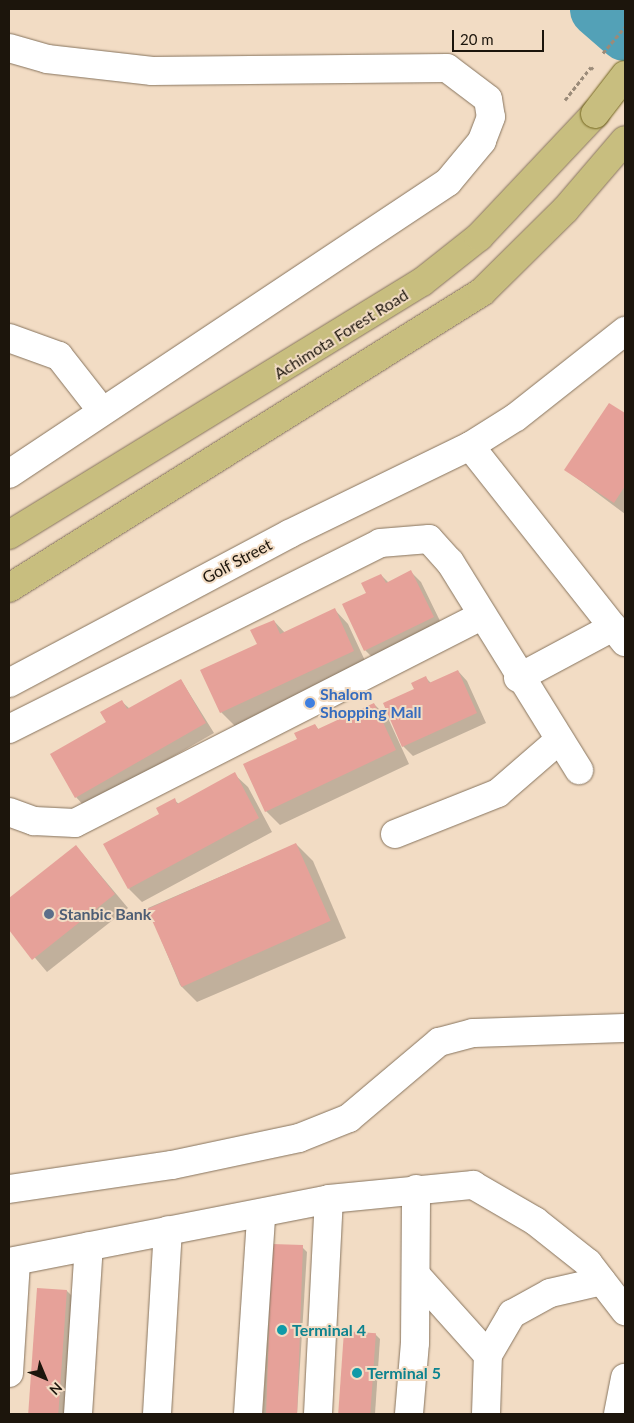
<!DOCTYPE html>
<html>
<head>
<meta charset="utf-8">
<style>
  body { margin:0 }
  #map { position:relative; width:634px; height:1423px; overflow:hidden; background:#f2dcc4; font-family:Lato,sans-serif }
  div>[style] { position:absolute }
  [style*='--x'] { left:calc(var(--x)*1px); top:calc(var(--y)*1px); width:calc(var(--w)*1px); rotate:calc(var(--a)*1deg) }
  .shadow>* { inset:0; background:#0003 }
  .river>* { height:55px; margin:-27.5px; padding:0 27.5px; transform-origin:27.5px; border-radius:27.5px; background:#53a1b7 }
  .building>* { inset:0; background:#e6a199; transform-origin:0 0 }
  .path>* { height:3px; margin-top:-1.5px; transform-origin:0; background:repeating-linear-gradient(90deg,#9b8b79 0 4px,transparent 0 6.5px) }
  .roads { filter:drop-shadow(0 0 1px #87745e) drop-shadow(0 0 1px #87745e) }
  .minor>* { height:28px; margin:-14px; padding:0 14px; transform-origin:14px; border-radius:14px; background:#fff }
  .major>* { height:28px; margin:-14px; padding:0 14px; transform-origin:14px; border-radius:14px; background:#c8be7f }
  .bridges { filter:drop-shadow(0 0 1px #746620) drop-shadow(0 0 1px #746620) }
  .major-bridge>* { height:28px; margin:-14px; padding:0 14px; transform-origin:14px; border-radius:14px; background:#c8be7f }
  .dots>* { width:14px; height:14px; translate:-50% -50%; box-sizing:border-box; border:2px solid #f2dcc4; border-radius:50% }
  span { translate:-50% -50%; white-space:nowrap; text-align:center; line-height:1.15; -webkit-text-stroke:4px #f2dcc4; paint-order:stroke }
  .street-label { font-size:16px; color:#1c150c }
  .shop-label { font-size:16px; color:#366cbe; font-weight:700 }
  .left { translate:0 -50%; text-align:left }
  .service-label { font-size:16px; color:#4e5e75; font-weight:700 }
  .culture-label { font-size:16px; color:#0d838f; font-weight:700 }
  .frame { position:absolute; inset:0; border:10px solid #1c150c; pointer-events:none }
  .north { position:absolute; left:20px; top:1353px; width:50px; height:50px; -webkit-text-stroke:4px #f2dcc4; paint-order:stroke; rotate:135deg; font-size:14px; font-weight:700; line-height:20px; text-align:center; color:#1c150c }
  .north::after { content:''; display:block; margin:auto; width:18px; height:22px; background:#1c150c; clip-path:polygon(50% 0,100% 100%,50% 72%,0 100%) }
  .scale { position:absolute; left:452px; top:30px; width:92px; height:22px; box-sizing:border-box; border:2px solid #1c150c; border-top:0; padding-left:6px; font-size:15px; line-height:18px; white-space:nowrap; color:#1c150c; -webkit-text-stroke:4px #f2dcc4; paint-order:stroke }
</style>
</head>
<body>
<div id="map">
  <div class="shadow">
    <div style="clip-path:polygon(609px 404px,625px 415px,625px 514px,566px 470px)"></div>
    <div style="clip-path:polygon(411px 572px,421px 582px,443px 627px,375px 660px,365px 650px,367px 593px,381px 575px,389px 583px)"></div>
    <div style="clip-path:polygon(335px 610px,348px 624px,367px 665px,235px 726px,221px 712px,274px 621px,285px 633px)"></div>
    <div style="clip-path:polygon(458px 671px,467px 681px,486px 723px,413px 756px,403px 746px,415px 690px,426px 678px,431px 683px)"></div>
    <div style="clip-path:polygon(181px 680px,214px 733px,85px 807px,76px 797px,121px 701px,130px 709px)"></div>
    <div style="clip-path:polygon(374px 704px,388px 718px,409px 764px,280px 825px,266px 811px,299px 739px,315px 725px,319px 730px)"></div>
    <div style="clip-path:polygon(234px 774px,248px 787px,272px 832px,142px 902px,129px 889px,160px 815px,174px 800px,179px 804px)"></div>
    <div style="clip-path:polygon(296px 844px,313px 861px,346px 938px,197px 1002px,180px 985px,148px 908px)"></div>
    <div style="clip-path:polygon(76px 846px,128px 908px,47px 972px,9px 927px,9px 900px)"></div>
    <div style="clip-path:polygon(273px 1245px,302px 1247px,307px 1252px,297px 1414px,263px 1414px)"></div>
    <div style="clip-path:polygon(38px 1289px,67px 1291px,72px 1296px,65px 1414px,31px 1414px)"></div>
    <div style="clip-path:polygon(345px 1332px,375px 1334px,380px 1339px,375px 1414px,340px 1414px)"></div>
  </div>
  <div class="river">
    <div style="--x:597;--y:9;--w:37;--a:41"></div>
  </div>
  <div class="building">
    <div style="clip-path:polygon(609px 403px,625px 413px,625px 486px,614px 503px,564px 470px)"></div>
    <div style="clip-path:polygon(411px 570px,434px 617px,364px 651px,342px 604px,366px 593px,361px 583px,381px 574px,386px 583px)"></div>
    <div style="clip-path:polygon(335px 608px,354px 651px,220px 713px,200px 670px,257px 644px,250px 630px,274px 620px,280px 634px)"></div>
    <div style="clip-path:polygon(458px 670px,477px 713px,402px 747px,383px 703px,414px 689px,411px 683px,426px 676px,429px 683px)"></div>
    <div style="clip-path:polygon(181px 679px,206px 723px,75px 798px,50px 754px,106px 722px,100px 712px,122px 700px,127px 709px)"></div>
    <div style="clip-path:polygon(374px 703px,396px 750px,265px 812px,243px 764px,297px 739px,294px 733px,315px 724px,318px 729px)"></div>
    <div style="clip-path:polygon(235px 772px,259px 818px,128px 889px,103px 844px,159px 814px,156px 808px,175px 798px,177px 804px)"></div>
    <div style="left:296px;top:843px;width:85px;height:163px;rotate:66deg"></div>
    <div style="clip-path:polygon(76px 845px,115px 894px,32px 960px,9px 930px,9px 898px)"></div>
    <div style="left:272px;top:1244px;width:31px;height:170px;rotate:2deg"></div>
    <div style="left:37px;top:1288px;width:30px;height:126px;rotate:4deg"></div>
    <div style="left:344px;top:1331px;width:32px;height:83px;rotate:4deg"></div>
  </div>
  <div class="path">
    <div style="--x:603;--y:53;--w:34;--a:-50"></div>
    <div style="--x:565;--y:100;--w:42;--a:-51.8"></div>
    <div style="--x:591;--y:67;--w:3;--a:45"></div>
  </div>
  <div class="roads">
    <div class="minor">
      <div style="--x:9;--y:48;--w:40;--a:16"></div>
      <div style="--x:47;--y:59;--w:106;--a:6.5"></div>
      <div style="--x:152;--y:71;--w:295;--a:-0.6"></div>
      <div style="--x:447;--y:68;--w:51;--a:37.1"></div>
      <div style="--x:488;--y:99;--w:18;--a:81"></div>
      <div style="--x:491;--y:117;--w:26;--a:111"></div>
      <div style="--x:482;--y:141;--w:53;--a:129.7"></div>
      <div style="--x:448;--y:182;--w:527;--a:146.37"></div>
      <div style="--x:9;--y:338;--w:53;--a:19.8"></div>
      <div style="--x:59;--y:356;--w:70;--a:52"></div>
      <div style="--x:470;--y:446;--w:250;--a:51.7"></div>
      <div style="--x:518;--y:678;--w:108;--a:-28.2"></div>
      <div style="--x:9;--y:683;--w:317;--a:-28"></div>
      <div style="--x:289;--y:534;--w:201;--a:-25.9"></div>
      <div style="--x:470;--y:446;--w:54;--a:-32.2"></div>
      <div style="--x:516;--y:417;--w:139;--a:-38.3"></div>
      <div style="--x:9;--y:729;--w:415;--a:-26.6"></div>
      <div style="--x:380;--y:543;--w:49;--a:-4.7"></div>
      <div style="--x:429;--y:539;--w:31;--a:48"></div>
      <div style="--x:450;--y:562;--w:245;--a:58.2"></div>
      <div style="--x:9;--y:812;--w:27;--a:20"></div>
      <div style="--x:34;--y:821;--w:41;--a:2.8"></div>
      <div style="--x:75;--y:823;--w:457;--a:-27"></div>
      <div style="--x:395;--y:834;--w:111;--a:-21.7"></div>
      <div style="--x:498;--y:793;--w:79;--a:-40.9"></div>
      <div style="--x:9;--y:1189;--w:165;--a:-8.4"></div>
      <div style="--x:172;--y:1165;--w:130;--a:-12"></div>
      <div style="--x:299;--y:1138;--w:54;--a:-21.8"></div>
      <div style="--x:349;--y:1118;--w:118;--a:-40.2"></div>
      <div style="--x:439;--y:1042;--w:35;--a:-15"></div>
      <div style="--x:473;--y:1033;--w:152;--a:-1.9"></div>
      <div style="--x:9;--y:1262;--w:326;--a:-11.1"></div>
      <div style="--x:329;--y:1199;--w:145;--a:-5.6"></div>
      <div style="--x:473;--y:1185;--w:72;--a:30.1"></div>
      <div style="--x:535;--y:1221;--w:68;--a:38.4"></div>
      <div style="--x:588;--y:1263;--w:61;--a:52.4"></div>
      <div style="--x:417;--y:1276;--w:106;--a:48.1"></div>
      <div style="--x:9;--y:1373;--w:112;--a:-86.4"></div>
      <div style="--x:78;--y:1414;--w:168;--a:-86.3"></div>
      <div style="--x:157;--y:1414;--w:184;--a:-86.6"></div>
      <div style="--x:248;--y:1414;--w:198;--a:-86.2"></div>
      <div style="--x:318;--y:1414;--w:215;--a:-87.1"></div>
      <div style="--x:409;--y:1414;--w:71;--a:-85.2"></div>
      <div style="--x:415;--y:1343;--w:154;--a:-89.6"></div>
      <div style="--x:486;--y:1414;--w:59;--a:-88.1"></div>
      <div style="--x:488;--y:1355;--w:48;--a:-59.7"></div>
      <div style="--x:512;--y:1314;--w:43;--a:-28.9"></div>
      <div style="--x:550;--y:1293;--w:53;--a:-13"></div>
      <div style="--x:618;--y:1414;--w:37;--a:-79"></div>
    </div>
    <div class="major">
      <div style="--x:9;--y:535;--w:484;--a:-31.5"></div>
      <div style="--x:422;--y:282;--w:73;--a:-38.3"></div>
      <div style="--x:479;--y:237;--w:169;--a:-46.7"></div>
      <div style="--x:9;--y:588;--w:558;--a:-32.04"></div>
      <div style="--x:482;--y:292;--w:117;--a:-44.7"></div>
      <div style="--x:565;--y:210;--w:92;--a:-49.4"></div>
    </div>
  </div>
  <div class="bridges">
    <div class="major-bridge">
      <div style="--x:595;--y:114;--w:49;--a:-52.4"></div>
    </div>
  </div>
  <div class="dots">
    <div style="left:310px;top:703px;background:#3f7fe0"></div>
    <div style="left:49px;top:914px;background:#5c6f8a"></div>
    <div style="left:282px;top:1330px;background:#0f9aa8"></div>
    <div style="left:357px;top:1373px;background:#0f9aa8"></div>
  </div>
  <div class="street-label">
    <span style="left:341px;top:334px;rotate:-32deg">Achimota Forest Road</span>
    <span style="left:237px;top:561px;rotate:-28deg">Golf Street</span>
  </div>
  <div class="shop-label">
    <span class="left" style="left:320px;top:703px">Shalom<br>Shopping Mall</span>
  </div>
  <div class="service-label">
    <span class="left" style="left:59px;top:914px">Stanbic Bank</span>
  </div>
  <div class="culture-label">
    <span class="left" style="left:292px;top:1330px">Terminal 4</span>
    <span class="left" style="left:367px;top:1373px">Terminal 5</span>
  </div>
  <div class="frame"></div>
  <div class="north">N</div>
  <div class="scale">20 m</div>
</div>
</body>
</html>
